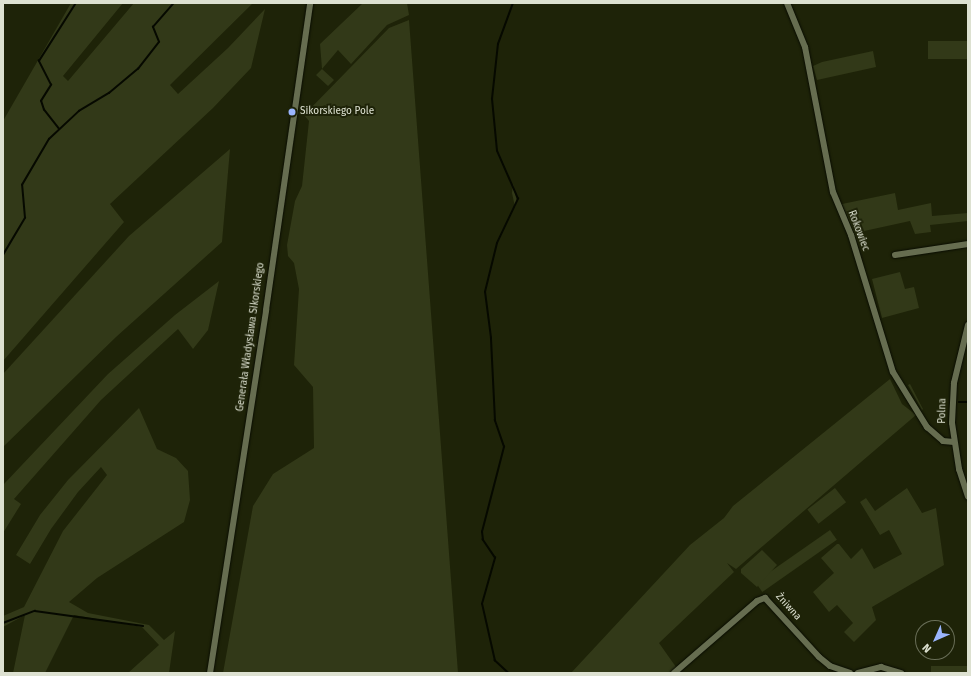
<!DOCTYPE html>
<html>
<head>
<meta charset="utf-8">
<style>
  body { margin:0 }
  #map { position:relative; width:971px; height:676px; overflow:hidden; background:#1e2308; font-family:"Fira Sans",sans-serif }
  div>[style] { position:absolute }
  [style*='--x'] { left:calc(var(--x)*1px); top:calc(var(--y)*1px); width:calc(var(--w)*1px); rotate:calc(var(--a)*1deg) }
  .green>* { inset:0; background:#323918; transform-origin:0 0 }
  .stream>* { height:1.5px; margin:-0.75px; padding:0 0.75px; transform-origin:0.75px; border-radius:0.75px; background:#060900 }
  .roads { filter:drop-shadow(0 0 1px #090c00) drop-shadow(0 0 1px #090c00) }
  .minor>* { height:6px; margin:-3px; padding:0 3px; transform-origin:3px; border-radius:3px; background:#666d50 }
  .dots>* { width:11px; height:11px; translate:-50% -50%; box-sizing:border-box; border:2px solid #1e2308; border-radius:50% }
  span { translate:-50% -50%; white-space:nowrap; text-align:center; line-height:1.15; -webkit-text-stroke:4px #1e2308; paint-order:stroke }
  .poi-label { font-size:10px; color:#dde1d1 }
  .left { translate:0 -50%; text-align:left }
  .street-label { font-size:10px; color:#dde1d1 }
  .frame { position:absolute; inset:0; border:4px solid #dde1d1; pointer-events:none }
  .north { position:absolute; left:915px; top:620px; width:40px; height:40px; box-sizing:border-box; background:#1e2308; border:1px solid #6a6f58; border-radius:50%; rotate:225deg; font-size:11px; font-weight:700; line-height:16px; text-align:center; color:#dde1d1 }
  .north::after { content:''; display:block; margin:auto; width:14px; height:18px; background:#9ab5fd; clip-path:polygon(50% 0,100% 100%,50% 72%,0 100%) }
</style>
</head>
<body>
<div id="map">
  <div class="green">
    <div style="clip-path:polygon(71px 3px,123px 3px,63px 76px,68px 81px,134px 3px,253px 3px,170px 85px,178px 94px,228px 48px,265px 9px,251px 68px,213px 108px,110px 204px,124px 222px,3px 361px,3px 121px)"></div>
    <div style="clip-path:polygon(363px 3px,407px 3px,409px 15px,387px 25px,351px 64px,338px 50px,322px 69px,334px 80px,328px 86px,316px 75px,322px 69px,320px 44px)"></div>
    <div style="clip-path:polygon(409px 20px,458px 673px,223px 673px,253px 506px,273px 474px,314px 448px,313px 387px,294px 365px,299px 289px,294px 263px,288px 256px,287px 245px,295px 201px,302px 186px,309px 121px,304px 115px,389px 28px)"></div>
    <div style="left:968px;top:41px;width:18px;height:40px;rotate:90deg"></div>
    <div style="clip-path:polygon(873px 51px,876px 67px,817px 80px,813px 66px,822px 62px)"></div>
    <div style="clip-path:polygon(230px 149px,222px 242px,116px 337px,3px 447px,3px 374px,129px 236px)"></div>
    <div style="clip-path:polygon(513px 184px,517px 202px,515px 207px,512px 193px)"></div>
    <div style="clip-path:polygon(895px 193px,898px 210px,931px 203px,932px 216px,968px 213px,968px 221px,930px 225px,931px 232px,915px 234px,910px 221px,855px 233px,842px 204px)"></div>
    <div style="clip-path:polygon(900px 272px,905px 289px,914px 287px,919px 308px,882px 318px,872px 279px)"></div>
    <div style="clip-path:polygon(219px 281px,208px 330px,193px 349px,178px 329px,101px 400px,14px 499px,21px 504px,3px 533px,3px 485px,108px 374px,175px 315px)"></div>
    <div style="clip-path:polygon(890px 379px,902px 404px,916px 415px,736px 569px,727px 563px,734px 572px,659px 643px,676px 667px,670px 673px,571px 673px,690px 545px,724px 518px,733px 506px)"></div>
    <div style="clip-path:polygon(910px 384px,923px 409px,922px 410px,908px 385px)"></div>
    <div style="clip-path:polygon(139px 408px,157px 449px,176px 458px,188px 471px,190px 500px,184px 522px,97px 578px,69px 602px,88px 613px,149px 625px,164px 640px,175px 631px,169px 673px,128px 673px,159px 645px,142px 627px,74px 615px,45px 673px,13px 673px,25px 615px,3px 627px,3px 616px,24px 607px,63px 531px,107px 475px,101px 467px,78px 492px,51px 529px,30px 564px,16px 555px,40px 515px,68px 480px)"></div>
    <div style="left:835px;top:488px;width:18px;height:35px;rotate:52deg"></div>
    <div style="clip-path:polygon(907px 488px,922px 513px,936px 508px,944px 565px,872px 607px,876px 620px,854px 642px,844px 632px,853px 623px,837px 605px,829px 612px,813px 592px,834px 573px,821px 558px,837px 544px,839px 544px,851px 559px,862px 548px,874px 569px,902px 554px,889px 530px,880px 535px,860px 502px,866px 498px,875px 511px)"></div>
    <div style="left:830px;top:530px;width:12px;height:91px;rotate:55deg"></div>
    <div style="clip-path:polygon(762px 550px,777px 565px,757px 587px,741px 573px,741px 569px)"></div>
    <div style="left:931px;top:666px;width:37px;height:9px"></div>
  </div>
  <div class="stream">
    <div style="--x:59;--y:129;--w:24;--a:-128"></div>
    <div style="--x:44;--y:110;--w:9;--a:-108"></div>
    <div style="--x:41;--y:101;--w:19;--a:-58"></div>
    <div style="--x:51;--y:85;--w:27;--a:-117"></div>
    <div style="--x:39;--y:61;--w:69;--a:-57.5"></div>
    <div style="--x:3;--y:255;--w:43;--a:-59.3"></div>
    <div style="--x:25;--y:218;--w:33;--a:-95"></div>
    <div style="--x:22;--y:185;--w:53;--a:-59.6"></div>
    <div style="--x:49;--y:139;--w:41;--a:-43"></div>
    <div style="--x:79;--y:111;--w:35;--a:-31"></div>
    <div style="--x:109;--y:93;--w:38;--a:-40"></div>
    <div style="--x:138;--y:69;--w:34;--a:-52"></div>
    <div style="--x:159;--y:42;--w:16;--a:-112"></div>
    <div style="--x:153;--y:27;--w:32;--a:-49"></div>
    <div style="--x:959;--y:402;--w:9;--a:0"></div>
    <div style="--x:3;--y:623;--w:34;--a:-21"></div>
    <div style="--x:35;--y:611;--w:109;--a:7.9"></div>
    <div style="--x:508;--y:673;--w:18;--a:-137"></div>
    <div style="--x:495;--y:661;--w:58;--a:-102.8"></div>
    <div style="--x:482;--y:604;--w:48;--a:-74.2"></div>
    <div style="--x:495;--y:558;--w:22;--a:-124"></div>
    <div style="--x:483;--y:540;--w:8;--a:-97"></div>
    <div style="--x:482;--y:532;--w:88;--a:-75.5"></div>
    <div style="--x:504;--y:447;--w:28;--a:-109"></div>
    <div style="--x:495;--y:421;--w:83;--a:-92.8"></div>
    <div style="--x:491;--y:338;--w:46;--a:-97.4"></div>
    <div style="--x:485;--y:292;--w:50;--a:-76.2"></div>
    <div style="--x:497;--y:243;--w:49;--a:-64.5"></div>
    <div style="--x:518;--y:199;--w:52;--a:-113.6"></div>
    <div style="--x:497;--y:151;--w:52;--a:-95.5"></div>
    <div style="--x:492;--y:99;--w:55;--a:-83.8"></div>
    <div style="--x:498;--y:44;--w:44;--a:-69.9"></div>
  </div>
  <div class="roads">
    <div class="minor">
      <div style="--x:787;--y:3;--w:48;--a:67.8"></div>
      <div style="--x:805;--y:47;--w:148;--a:79.1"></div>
      <div style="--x:833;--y:192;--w:47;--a:67.3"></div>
      <div style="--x:851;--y:235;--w:143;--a:73"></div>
      <div style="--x:893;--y:372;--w:65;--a:58.3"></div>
      <div style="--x:927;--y:427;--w:21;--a:41"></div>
      <div style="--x:943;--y:441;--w:11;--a:5"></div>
      <div style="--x:895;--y:255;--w:74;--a:-8.6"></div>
      <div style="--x:968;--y:325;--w:60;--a:103.6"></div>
      <div style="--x:954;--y:383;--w:40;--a:92.9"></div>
      <div style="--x:952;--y:423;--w:47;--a:81.3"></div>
      <div style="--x:959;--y:469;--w:29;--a:72"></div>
      <div style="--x:210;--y:673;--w:367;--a:-81.2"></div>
      <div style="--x:266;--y:310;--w:310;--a:-81.8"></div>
      <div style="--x:674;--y:673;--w:110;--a:-40.9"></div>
      <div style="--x:757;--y:601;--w:9;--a:-21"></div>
      <div style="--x:765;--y:598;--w:80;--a:47.5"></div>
      <div style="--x:819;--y:657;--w:14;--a:39"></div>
      <div style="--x:830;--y:666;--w:21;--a:19"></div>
      <div style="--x:858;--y:673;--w:24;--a:-15"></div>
      <div style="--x:881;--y:667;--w:21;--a:17"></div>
    </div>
  </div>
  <div class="dots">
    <div style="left:292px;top:112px;background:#9ab5fd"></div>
  </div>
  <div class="poi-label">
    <span class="left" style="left:300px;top:112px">Sikorskiego Pole</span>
  </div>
  <div class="street-label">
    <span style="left:858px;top:231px;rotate:69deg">Rokowiec</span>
    <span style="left:251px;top:337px;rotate:-82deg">Generała Władysława Sikorskiego</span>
    <span style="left:943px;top:411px;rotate:-89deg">Polna</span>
    <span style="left:788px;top:607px;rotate:48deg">Żniwna</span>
  </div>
  <div class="frame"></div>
  <div class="north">N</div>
</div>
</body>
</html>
